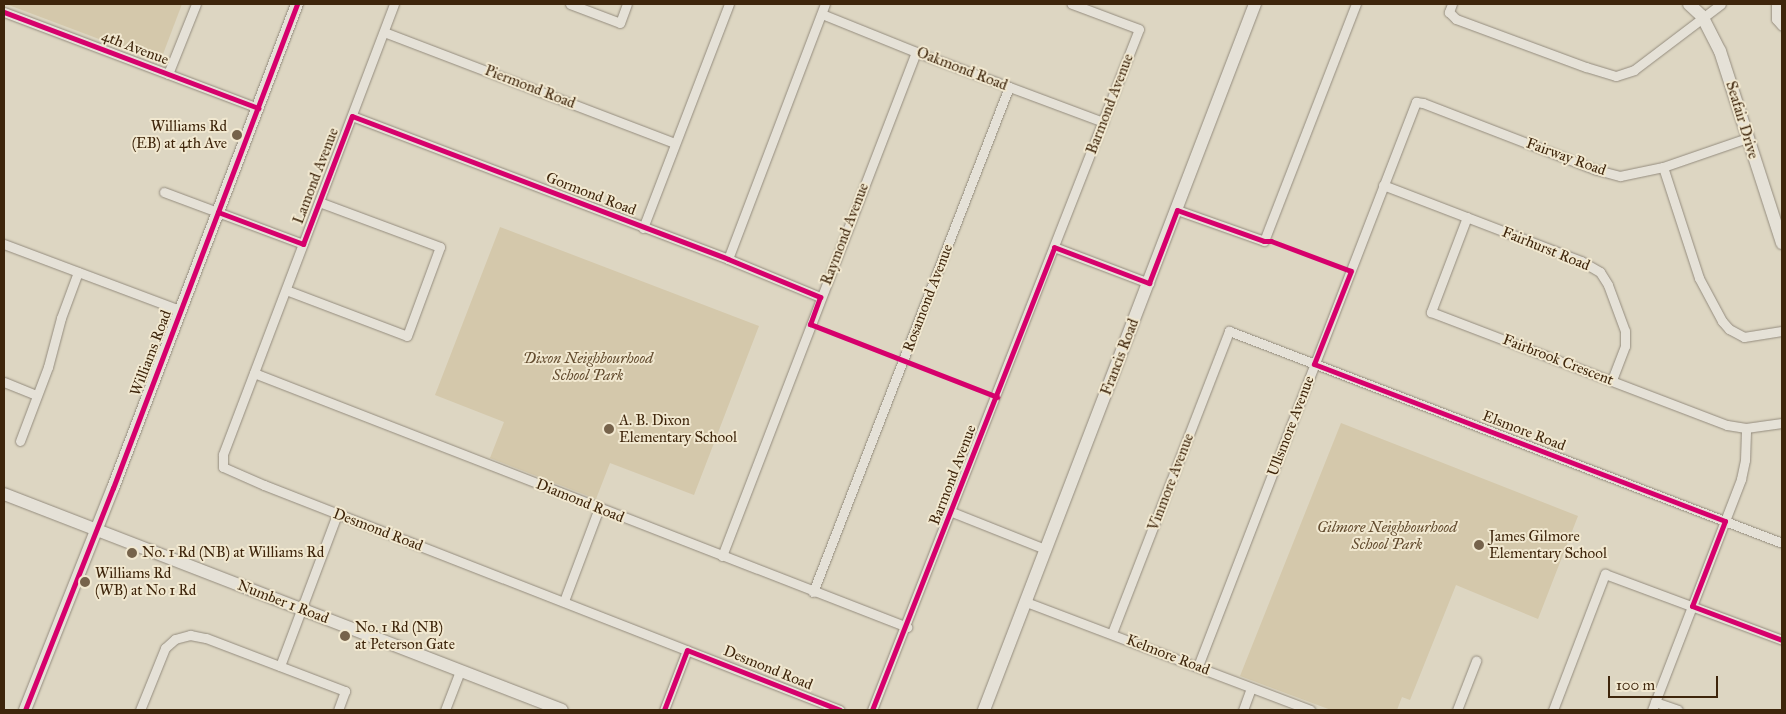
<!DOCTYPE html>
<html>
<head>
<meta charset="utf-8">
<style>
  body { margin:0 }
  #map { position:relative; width:1786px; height:714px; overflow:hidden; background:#ddd6c2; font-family:"IM FELL Great Primer",serif }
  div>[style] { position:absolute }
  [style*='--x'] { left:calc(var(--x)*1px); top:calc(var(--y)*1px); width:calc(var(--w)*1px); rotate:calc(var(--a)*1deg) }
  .green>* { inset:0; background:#d4c8ab }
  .roads { filter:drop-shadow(0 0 1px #948c7e) drop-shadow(0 0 1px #948c7e) }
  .street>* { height:9px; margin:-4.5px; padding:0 4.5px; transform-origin:4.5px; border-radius:4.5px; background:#e5e1d7 }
  .secondary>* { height:12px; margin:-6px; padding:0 6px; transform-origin:6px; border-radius:6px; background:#e5e1d7 }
  .cycleway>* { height:5px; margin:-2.5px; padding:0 2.5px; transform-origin:2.5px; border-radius:2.5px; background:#d6006c }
  .dots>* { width:14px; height:14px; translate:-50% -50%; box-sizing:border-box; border:2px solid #f1e8d0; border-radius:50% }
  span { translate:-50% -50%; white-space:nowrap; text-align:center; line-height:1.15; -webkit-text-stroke:4px #f1e8d0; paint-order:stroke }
  .street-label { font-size:15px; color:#3e250b }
  .poi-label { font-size:15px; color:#3e250b }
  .right { translate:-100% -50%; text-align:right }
  .left { translate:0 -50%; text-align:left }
  .park-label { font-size:15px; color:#624b2e; font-style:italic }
  .frame { position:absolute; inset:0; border:5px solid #3e250b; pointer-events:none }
  .scale { position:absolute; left:1608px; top:676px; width:110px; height:22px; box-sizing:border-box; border:2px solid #3e250b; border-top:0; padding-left:6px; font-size:15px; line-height:18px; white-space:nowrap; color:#3e250b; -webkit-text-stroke:4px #f1e8d0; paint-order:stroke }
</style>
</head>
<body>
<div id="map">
  <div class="green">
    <div style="clip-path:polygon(6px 4px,182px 4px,160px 62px)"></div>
    <div style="clip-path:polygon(500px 227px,759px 326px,694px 495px,610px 463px,596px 499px,490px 458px,504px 422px,435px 395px)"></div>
    <div style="clip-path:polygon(1341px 423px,1578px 516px,1538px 619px,1456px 585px,1410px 700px,1402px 697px,1397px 710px,1331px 710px,1240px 676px)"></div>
  </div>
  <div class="roads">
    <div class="street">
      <div style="--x:394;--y:4;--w:482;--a:110.8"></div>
      <div style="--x:223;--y:455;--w:12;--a:90"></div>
      <div style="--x:223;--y:467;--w:45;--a:23.7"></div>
      <div style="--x:264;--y:485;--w:618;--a:21.34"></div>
      <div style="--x:570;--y:4;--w:53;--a:20.8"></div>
      <div style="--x:620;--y:23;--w:20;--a:-70"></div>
      <div style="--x:1452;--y:4;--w:9;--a:111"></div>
      <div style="--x:1449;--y:12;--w:10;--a:45"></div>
      <div style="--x:1456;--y:19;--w:139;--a:20.3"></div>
      <div style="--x:1586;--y:67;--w:31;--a:17"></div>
      <div style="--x:1616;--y:76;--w:19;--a:-18"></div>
      <div style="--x:1634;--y:70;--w:109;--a:-37.2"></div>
      <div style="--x:1776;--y:4;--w:15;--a:90"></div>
      <div style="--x:1776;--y:19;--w:9;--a:49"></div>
      <div style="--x:4;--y:12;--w:272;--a:20.7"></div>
      <div style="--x:822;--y:14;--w:101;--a:22"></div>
      <div style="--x:916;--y:52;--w:200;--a:20.5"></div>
      <div style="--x:384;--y:32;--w:311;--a:20.9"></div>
      <div style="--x:168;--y:74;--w:75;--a:-68.2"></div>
      <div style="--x:352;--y:116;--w:402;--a:20.8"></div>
      <div style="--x:728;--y:259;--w:100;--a:22.4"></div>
      <div style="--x:1663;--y:167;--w:117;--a:72"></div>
      <div style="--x:1699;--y:278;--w:49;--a:61.9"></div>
      <div style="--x:1722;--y:321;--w:11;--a:49"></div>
      <div style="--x:1729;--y:329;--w:17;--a:28"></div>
      <div style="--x:1744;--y:337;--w:38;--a:-9"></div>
      <div style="--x:1383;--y:185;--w:212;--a:21"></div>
      <div style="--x:1581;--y:261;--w:22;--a:30"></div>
      <div style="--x:1600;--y:272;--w:15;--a:58"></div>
      <div style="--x:1608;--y:285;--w:49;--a:69.7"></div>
      <div style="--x:1625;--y:331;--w:15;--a:90"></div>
      <div style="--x:1625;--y:346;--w:36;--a:111"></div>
      <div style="--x:164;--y:192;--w:148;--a:20.5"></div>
      <div style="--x:1177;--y:210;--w:92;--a:19.6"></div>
      <div style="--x:1264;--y:241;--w:254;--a:-68.8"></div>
      <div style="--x:1467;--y:217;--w:102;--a:110.8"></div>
      <div style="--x:1431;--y:312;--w:317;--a:20.9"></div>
      <div style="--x:1727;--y:425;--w:19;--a:9"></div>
      <div style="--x:1746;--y:428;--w:36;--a:-8"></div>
      <div style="--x:643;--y:228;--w:240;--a:-69"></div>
      <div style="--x:4;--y:244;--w:188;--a:20.6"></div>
      <div style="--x:1054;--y:247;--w:102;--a:20.8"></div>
      <div style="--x:728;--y:259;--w:273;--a:-69.2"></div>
      <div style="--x:286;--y:290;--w:129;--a:20.8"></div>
      <div style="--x:407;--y:336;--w:95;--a:-69.7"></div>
      <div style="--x:440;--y:247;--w:129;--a:-159.6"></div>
      <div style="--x:254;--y:373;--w:701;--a:21.25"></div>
      <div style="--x:4;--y:382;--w:35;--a:22"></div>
      <div style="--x:20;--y:441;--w:79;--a:-69.3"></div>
      <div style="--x:48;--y:367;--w:51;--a:-75.1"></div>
      <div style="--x:61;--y:318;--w:49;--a:-69.7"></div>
      <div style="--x:952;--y:512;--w:100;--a:21.7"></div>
      <div style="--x:722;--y:556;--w:540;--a:-68.95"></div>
      <div style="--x:813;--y:592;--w:542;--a:-68.79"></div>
      <div style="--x:564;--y:601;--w:99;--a:-69.4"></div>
      <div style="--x:1026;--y:602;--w:304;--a:20.8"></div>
      <div style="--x:1112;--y:633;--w:324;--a:-68.8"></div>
      <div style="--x:1229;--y:331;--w:592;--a:20.97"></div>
      <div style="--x:280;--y:666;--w:162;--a:-69.4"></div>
      <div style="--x:1198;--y:666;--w:605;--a:-68.87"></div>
      <div style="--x:1416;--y:102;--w:7;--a:8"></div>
      <div style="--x:1423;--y:103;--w:186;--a:21.1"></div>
      <div style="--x:1597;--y:170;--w:24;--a:15"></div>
      <div style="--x:1620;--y:176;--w:44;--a:-11.8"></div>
      <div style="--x:1663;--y:167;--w:89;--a:-19"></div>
      <div style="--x:1655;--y:702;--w:24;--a:19"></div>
      <div style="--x:140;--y:710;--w:67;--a:-68"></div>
      <div style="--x:165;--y:648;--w:13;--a:-42"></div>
      <div style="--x:175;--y:639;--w:16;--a:-15"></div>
      <div style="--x:190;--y:635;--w:16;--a:11"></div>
      <div style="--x:206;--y:638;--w:149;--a:20.9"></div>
      <div style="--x:345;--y:691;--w:20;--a:110"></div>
      <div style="--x:445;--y:710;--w:42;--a:-69"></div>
      <div style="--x:664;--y:710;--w:64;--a:-69"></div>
      <div style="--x:872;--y:710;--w:731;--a:-68.59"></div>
      <div style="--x:1139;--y:29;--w:72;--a:-159.5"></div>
      <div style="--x:1243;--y:710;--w:23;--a:-70"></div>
      <div style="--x:1457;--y:710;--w:53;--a:-68.8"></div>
      <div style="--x:1553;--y:710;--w:146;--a:-69.1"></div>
      <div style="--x:1605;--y:574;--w:189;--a:20.4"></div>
      <div style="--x:1652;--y:710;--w:248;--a:-68.9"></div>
      <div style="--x:1741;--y:479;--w:19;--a:-78"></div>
      <div style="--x:1745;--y:460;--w:32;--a:-88"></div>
    </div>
    <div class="secondary">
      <div style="--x:1689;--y:4;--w:18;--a:43"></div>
      <div style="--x:1702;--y:16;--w:39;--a:63"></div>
      <div style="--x:1720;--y:51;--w:202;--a:72.1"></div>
      <div style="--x:4;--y:494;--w:598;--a:21.16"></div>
      <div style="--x:25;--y:710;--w:239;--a:-68.4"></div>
      <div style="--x:113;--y:488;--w:518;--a:-69.18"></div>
      <div style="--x:984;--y:710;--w:756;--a:-69"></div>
    </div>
  </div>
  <div class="cycleway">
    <div style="--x:4;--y:12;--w:272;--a:20.7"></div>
    <div style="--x:218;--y:212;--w:91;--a:20.6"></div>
    <div style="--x:303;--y:244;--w:137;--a:-69.1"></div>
    <div style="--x:352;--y:116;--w:402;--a:20.8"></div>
    <div style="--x:728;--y:259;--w:100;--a:22.4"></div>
    <div style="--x:820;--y:297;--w:29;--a:110"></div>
    <div style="--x:810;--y:324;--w:201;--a:21.3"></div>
    <div style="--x:25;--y:710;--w:239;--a:-68.4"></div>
    <div style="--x:113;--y:488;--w:518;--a:-69.18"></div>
    <div style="--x:664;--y:710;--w:64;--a:-69"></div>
    <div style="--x:687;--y:650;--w:164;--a:21.4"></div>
    <div style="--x:872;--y:710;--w:497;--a:-68.5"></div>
    <div style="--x:1054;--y:247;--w:102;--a:20.8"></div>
    <div style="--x:1149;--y:283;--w:78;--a:-69"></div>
    <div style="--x:1177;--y:210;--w:92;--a:19.6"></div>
    <div style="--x:1264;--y:241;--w:7;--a:0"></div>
    <div style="--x:1271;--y:241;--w:85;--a:20.6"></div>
    <div style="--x:1351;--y:271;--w:100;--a:111.7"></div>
    <div style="--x:1314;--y:364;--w:440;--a:20.9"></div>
    <div style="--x:1725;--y:521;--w:91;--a:111.2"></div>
    <div style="--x:1692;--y:606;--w:96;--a:20.7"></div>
  </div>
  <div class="dots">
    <div style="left:237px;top:135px;background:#76634b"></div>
    <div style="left:609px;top:429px;background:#76634b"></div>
    <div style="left:1479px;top:545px;background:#76634b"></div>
    <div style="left:132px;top:553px;background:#76634b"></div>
    <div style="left:85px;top:582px;background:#76634b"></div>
    <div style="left:345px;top:636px;background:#76634b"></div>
  </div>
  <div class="street-label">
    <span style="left:135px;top:48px;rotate:21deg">4th Avenue</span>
    <span style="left:962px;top:69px;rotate:21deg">Oakmond Road</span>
    <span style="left:530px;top:87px;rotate:21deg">Piermond Road</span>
    <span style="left:1110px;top:104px;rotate:-69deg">Barmond Avenue</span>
    <span style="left:1742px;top:120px;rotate:73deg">Seafair Drive</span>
    <span style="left:1566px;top:157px;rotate:20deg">Fairway Road</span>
    <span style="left:316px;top:176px;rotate:-69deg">Lamond Avenue</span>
    <span style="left:591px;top:194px;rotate:21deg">Gormond Road</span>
    <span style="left:845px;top:234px;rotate:-69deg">Raymond Avenue</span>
    <span style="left:1546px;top:249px;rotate:22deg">Fairhurst Road</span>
    <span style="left:928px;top:298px;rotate:-69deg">Rosamond Avenue</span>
    <span style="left:151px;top:353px;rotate:-69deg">Williams Road</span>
    <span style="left:1120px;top:357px;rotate:-69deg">Francis Road</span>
    <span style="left:1558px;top:360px;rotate:21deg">Fairbrook Crescent</span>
    <span style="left:1291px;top:426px;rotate:-69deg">Ullsmore Avenue</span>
    <span style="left:1524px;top:431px;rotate:21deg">Elsmore Road</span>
    <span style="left:953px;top:475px;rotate:-69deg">Barmond Avenue</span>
    <span style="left:1171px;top:482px;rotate:-69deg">Vinmore Avenue</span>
    <span style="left:580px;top:501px;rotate:22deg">Diamond Road</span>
    <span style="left:378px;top:530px;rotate:21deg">Desmond Road</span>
    <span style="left:283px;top:602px;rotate:21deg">Number 1 Road</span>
    <span style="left:1168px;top:655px;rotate:21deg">Kelmore Road</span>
    <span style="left:768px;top:668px;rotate:22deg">Desmond Road</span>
  </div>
  <div class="poi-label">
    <span class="right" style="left:227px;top:135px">Williams Rd<br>(EB) at 4th Ave</span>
    <span class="left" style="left:619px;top:429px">A. B. Dixon<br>Elementary School</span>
    <span class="left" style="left:1489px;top:545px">James Gilmore<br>Elementary School</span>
    <span class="left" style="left:142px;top:553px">No. 1 Rd (NB) at Williams Rd</span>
    <span class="left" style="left:95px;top:582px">Williams Rd<br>(WB) at No 1 Rd</span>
    <span class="left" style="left:355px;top:636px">No. 1 Rd (NB)<br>at Peterson Gate</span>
  </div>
  <div class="park-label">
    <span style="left:588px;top:367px">Dixon Neighbourhood<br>School Park</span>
    <span style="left:1387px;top:536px">Gilmore Neighbourhood<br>School Park</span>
  </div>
  <div class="frame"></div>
  <div class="scale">100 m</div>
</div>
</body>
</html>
